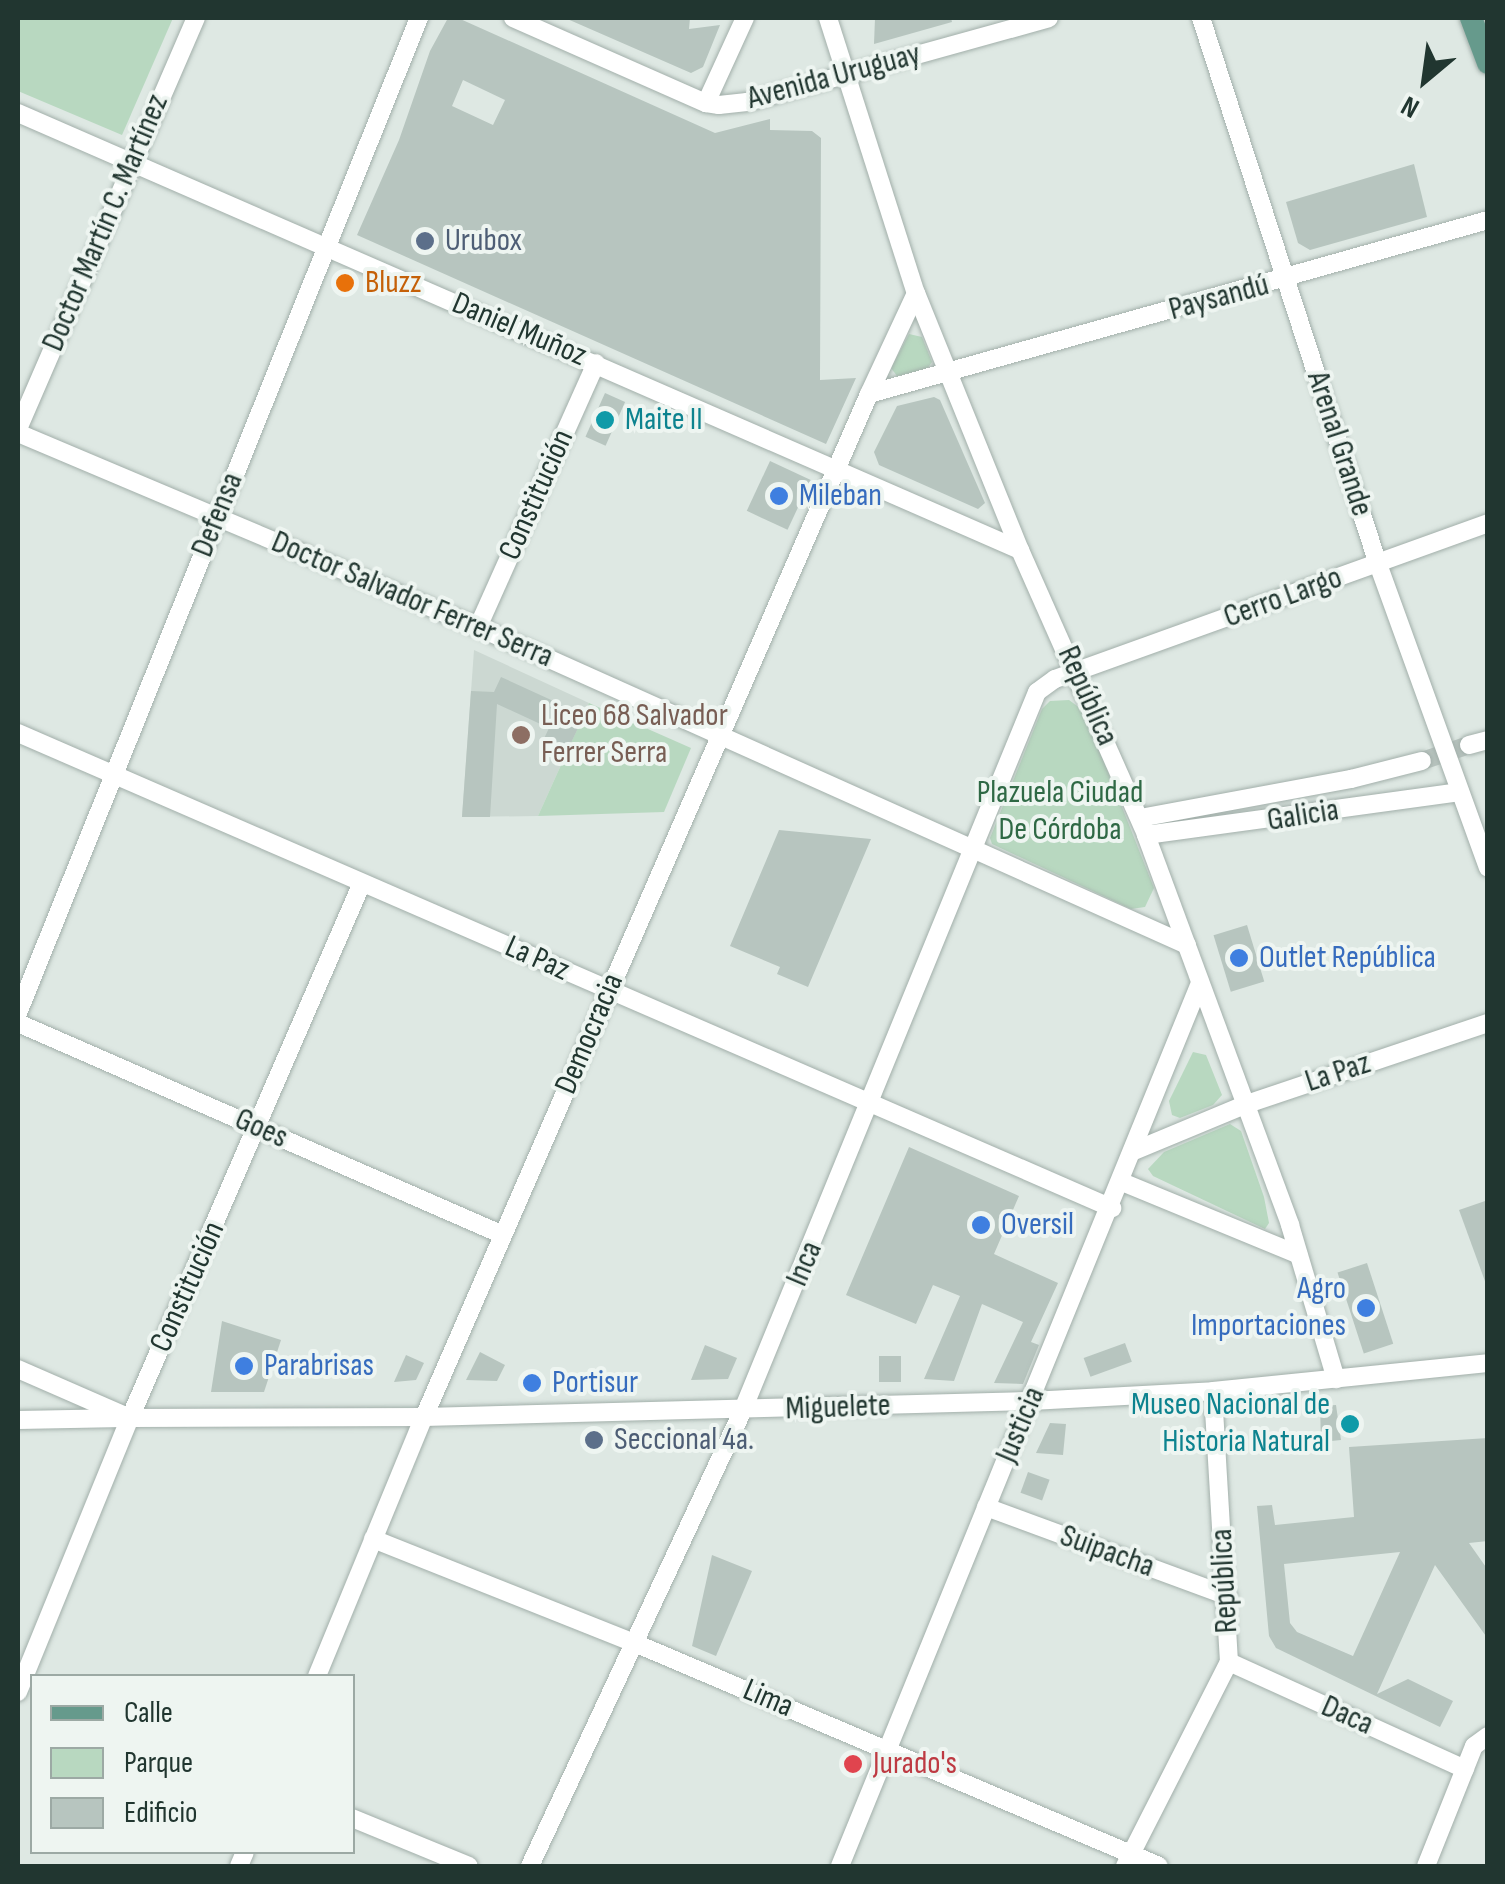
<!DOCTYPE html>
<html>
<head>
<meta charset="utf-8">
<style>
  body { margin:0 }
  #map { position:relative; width:1505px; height:1884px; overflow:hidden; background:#dee8e3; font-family:"Sofia Sans Condensed",sans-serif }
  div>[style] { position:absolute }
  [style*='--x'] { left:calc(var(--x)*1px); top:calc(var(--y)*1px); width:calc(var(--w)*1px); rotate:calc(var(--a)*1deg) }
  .built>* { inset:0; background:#ccd8d2 }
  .green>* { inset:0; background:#b8d8c0 }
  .building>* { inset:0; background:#b7c5bf; transform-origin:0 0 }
  .minor-tunnel>* { height:18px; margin-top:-9px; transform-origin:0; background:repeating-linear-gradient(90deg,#b8c4bf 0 18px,transparent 0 27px) }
  .roads { filter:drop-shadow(0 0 2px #a2afaa) drop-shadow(0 0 2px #a2afaa) }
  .minor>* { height:18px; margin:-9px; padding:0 9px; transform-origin:9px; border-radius:9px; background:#fff }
  .major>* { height:22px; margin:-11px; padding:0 11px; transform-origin:11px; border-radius:11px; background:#669a8c }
  .dots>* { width:28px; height:28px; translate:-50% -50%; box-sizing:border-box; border:5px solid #eef5f1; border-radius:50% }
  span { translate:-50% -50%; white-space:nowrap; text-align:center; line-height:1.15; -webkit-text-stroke:8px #eef5f1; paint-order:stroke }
  .street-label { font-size:32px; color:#213630 }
  .service-label { font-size:32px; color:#4e5e75 }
  .left { translate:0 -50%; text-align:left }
  .food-label { font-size:32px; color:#c56008 }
  .culture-label { font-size:32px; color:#0d838f }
  .right { translate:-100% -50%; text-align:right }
  .shop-label { font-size:32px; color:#366cbe }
  .education-label { font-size:32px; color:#785e54 }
  .park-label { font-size:32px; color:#2f6945 }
  .health-label { font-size:32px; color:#be3a42 }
  .frame { position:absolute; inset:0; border:20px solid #213630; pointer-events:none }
  .legend { position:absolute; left:30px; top:1674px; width:325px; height:180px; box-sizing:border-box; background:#eef5f1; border:2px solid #9ca9a4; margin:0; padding:12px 18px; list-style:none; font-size:30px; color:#213630 }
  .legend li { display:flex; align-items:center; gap:20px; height:50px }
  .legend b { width:50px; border:2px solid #9ca9a4 }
  .north { position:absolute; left:1375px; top:30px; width:100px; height:100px; -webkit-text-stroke:8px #eef5f1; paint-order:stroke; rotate:209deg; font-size:28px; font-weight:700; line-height:40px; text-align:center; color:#213630 }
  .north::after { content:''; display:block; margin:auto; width:35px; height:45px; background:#213630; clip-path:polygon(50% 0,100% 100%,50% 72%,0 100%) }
</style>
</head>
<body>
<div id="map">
  <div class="built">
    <div style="clip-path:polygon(474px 650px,589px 703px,538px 816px,462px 817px)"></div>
  </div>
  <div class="green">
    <div style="clip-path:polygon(18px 18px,173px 18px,122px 135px,18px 91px)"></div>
    <div style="clip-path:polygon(909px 334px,922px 337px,932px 362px,927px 369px,897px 376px,891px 368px)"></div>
    <div style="clip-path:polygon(1069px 700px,1084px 711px,1154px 888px,1145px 907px,1131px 909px,992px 844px,990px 838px,1042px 709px,1050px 701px)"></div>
    <div style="clip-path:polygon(589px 703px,691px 748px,664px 812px,538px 816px)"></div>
    <div style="clip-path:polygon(1193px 1052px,1206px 1055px,1222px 1095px,1213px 1105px,1180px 1118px,1172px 1115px,1169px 1101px)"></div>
    <div style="clip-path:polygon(1230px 1124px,1241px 1131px,1264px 1197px,1269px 1223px,1265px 1229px,1153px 1176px,1148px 1169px,1164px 1152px)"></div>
  </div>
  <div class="building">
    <div style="clip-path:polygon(evenodd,448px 18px,458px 18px,715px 133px,770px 119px,770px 130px,812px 131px,821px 138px,820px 380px,856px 378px,826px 444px,357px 235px,399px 140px,430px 51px,448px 18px,463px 80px,505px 100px,493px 125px,452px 106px,463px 80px)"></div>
    <div style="clip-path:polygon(565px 18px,690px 18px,689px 29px,720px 25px,703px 67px,691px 73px)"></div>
    <div style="clip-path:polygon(875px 18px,951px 18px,952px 22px,874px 44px)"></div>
    <div style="clip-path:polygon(1414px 164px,1427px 217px,1310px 250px,1298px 243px,1286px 202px)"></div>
    <div style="left:605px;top:393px;width:22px;height:48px;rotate:24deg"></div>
    <div style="clip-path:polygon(934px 397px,940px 400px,985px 503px,978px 509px,879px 465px,874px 452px,897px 406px)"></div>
    <div style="left:770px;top:461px;width:45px;height:55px;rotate:25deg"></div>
    <div style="clip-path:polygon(501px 677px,584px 715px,566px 754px,542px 743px,549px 728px,497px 704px,490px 817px,462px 817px,471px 691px,494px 692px)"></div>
    <div style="clip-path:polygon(779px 830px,871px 839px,808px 987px,777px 974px,780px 967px,730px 946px)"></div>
    <div style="left:1247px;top:925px;width:59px;height:35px;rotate:73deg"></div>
    <div style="clip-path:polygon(909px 1147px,1019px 1196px,994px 1254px,1058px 1283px,1031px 1342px,1039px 1345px,1023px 1384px,994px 1383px,1023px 1322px,982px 1304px,954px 1381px,924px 1379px,960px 1296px,933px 1285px,916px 1324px,846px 1295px)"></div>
    <div style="clip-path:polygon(1488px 1200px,1488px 1283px,1486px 1284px,1459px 1210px)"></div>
    <div style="left:1367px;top:1263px;width:85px;height:31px;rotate:72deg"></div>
    <div style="clip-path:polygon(222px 1321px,281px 1340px,264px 1392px,211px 1392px)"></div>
    <div style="left:1125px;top:1343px;width:20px;height:44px;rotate:70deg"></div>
    <div style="clip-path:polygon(705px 1345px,737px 1358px,728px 1379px,691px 1380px)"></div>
    <div style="clip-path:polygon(480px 1352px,505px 1365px,497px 1381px,466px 1380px)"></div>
    <div style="clip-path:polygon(406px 1355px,424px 1363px,416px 1380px,394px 1382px)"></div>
    <div style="left:879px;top:1356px;width:22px;height:26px"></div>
    <div style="clip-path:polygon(1336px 1405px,1341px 1440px,1321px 1442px,1320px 1406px)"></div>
    <div style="clip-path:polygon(1050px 1423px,1066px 1424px,1063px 1455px,1036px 1453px)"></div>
    <div style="clip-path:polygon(evenodd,1488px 1438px,1488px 1541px,1469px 1543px,1488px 1570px,1488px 1639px,1435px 1565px,1377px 1694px,1408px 1679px,1453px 1701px,1440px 1727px,1276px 1648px,1269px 1636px,1257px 1506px,1272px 1505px,1275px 1525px,1354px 1517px,1349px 1447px,1488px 1438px,1400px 1552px,1353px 1656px,1297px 1632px,1290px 1623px,1284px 1564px,1400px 1552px)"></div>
    <div style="left:1028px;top:1472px;width:23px;height:22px;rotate:20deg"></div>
    <div style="clip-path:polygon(712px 1555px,752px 1571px,716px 1656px,692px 1646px)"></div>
  </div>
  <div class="minor-tunnel">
    <div style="--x:1422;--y:761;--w:50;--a:-18.8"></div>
  </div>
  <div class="roads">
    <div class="minor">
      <div style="--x:513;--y:18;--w:211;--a:23.8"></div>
      <div style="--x:706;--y:103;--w:13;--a:9"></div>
      <div style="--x:719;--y:105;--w:28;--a:-6"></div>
      <div style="--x:747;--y:102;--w:313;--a:-15.5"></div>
      <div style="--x:828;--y:18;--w:289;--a:72.3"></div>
      <div style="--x:916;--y:293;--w:277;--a:68"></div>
      <div style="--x:1020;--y:550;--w:312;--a:66.1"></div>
      <div style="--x:1146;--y:835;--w:416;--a:69.7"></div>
      <div style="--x:1290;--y:1225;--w:161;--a:73.4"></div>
      <div style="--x:1201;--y:18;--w:574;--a:72.04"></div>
      <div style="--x:1378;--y:564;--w:323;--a:70.1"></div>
      <div style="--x:706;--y:103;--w:94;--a:-65.4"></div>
      <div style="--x:18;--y:113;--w:1093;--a:23.56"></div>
      <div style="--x:869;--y:394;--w:111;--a:-65"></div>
      <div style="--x:18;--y:429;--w:448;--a:-66.6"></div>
      <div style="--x:18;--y:433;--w:499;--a:22.9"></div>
      <div style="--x:478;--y:627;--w:777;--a:24.16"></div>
      <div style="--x:478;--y:627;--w:289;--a:-65.9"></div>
      <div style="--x:18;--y:733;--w:1193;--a:23.47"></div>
      <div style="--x:1469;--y:745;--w:20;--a:-15"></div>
      <div style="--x:1140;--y:818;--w:215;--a:-10.5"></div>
      <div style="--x:1351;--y:779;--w:73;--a:-14.2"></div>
      <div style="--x:1146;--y:835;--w:317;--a:-7.8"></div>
      <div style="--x:18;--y:1013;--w:1073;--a:-68.05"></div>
      <div style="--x:18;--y:1023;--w:529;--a:23.61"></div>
      <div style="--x:1134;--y:1151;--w:122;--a:-22.6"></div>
      <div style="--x:1247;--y:1104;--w:254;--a:-18.6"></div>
      <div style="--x:1122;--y:1182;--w:191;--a:22.4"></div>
      <div style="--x:18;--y:1369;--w:122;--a:23.6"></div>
      <div style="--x:130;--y:1418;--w:294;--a:-0.2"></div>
      <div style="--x:424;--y:1417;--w:607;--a:-1.51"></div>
      <div style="--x:1031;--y:1401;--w:182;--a:-3.1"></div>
      <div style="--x:1213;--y:1391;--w:276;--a:-5.8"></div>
      <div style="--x:18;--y:1420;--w:106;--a:-1.1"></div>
      <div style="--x:986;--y:1507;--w:258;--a:20.2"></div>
      <div style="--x:373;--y:1539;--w:284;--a:21.7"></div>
      <div style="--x:637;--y:1644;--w:567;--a:23.04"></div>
      <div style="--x:1229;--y:1662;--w:259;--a:24.4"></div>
      <div style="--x:317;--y:1676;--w:280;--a:-67.6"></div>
      <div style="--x:424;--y:1417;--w:1116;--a:-66.49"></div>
      <div style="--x:869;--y:394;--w:643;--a:-15.7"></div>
      <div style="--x:18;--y:1692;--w:296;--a:-67.8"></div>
      <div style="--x:130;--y:1418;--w:583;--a:-66.56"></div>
      <div style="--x:352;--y:1818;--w:126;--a:22.3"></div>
      <div style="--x:239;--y:1866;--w:15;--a:-67"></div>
      <div style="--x:530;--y:1866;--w:501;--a:-64.97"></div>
      <div style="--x:742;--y:1412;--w:778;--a:-67.72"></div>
      <div style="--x:1037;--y:692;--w:22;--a:-36"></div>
      <div style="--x:1055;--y:679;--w:460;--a:-19.8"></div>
      <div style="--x:840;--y:1866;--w:954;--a:-67.82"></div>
      <div style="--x:1125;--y:1866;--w:229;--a:-63"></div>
      <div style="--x:1229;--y:1662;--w:271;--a:-93.4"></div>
      <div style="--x:1426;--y:1866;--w:129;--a:-68.2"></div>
      <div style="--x:1474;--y:1746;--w:17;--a:-36"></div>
    </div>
    <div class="major">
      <div style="--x:1471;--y:18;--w:48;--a:69.3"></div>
    </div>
  </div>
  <div class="dots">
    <div style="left:425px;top:241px;background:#5c6f8a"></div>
    <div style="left:345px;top:283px;background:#e8710a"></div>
    <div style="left:605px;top:420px;background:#0f9aa8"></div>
    <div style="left:779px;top:496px;background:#3f7fe0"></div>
    <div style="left:521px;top:735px;background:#8d6e63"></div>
    <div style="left:1239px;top:958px;background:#3f7fe0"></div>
    <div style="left:981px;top:1225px;background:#3f7fe0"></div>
    <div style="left:1366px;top:1308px;background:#3f7fe0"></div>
    <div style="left:244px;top:1366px;background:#3f7fe0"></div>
    <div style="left:532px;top:1383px;background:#3f7fe0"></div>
    <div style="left:1350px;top:1424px;background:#0f9aa8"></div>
    <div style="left:594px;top:1440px;background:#5c6f8a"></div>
    <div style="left:853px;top:1764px;background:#e0444e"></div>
  </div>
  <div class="street-label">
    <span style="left:834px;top:77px;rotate:-15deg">Avenida Uruguay</span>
    <span style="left:106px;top:223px;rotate:-67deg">Doctor Martín C. Martínez</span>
    <span style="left:1219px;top:298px;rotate:-15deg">Paysandú</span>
    <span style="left:519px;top:330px;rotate:23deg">Daniel Muñoz</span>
    <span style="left:1339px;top:444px;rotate:72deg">Arenal Grande</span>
    <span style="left:537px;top:495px;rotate:-66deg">Constitución</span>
    <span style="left:218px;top:515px;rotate:-68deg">Defensa</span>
    <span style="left:1283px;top:598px;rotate:-20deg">Cerro Largo</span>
    <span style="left:412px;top:600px;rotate:23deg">Doctor Salvador Ferrer Serra</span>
    <span style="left:1087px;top:696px;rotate:66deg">República</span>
    <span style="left:1303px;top:816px;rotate:-9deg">Galicia</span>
    <span style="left:537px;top:959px;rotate:24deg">La Paz</span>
    <span style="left:590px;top:1034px;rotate:-67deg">Democracia</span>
    <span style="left:1338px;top:1073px;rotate:-18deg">La Paz</span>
    <span style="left:261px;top:1129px;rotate:24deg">Goes</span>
    <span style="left:805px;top:1264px;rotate:-67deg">Inca</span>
    <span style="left:188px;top:1287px;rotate:-66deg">Constitución</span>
    <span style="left:838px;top:1408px;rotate:-2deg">Miguelete</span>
    <span style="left:1021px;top:1425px;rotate:-67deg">Justicia</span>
    <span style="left:1107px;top:1552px;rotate:20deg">Suipacha</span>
    <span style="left:1225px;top:1581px;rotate:-93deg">República</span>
    <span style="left:768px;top:1699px;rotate:23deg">Lima</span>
    <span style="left:1347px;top:1716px;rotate:24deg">Daca</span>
  </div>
  <div class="service-label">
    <span class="left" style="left:445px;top:241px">Urubox</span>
    <span class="left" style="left:614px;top:1440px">Seccional 4a.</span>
  </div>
  <div class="food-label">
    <span class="left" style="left:365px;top:283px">Bluzz</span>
  </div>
  <div class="culture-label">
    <span class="left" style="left:625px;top:420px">Maite II</span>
    <span class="right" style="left:1330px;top:1424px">Museo Nacional de<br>Historia Natural</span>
  </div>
  <div class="shop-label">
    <span class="left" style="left:799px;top:496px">Mileban</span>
    <span class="left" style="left:1259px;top:958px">Outlet República</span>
    <span class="left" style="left:1001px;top:1225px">Oversil</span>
    <span class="right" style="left:1346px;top:1308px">Agro<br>Importaciones</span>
    <span class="left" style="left:264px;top:1366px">Parabrisas</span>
    <span class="left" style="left:552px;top:1383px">Portisur</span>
  </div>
  <div class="education-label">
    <span class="left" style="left:541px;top:735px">Liceo 68 Salvador<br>Ferrer Serra</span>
  </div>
  <div class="park-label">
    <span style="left:1060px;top:812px">Plazuela Ciudad<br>De Córdoba</span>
  </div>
  <div class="health-label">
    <span class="left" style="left:873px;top:1764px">Jurado's</span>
  </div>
  <div class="frame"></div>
  <ul class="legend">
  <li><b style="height:12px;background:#669a8c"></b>Calle</li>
  <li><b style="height:28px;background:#b8d8c0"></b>Parque</li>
  <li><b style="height:28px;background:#b7c5bf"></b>Edificio</li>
  </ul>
  <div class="north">N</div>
</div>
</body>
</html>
